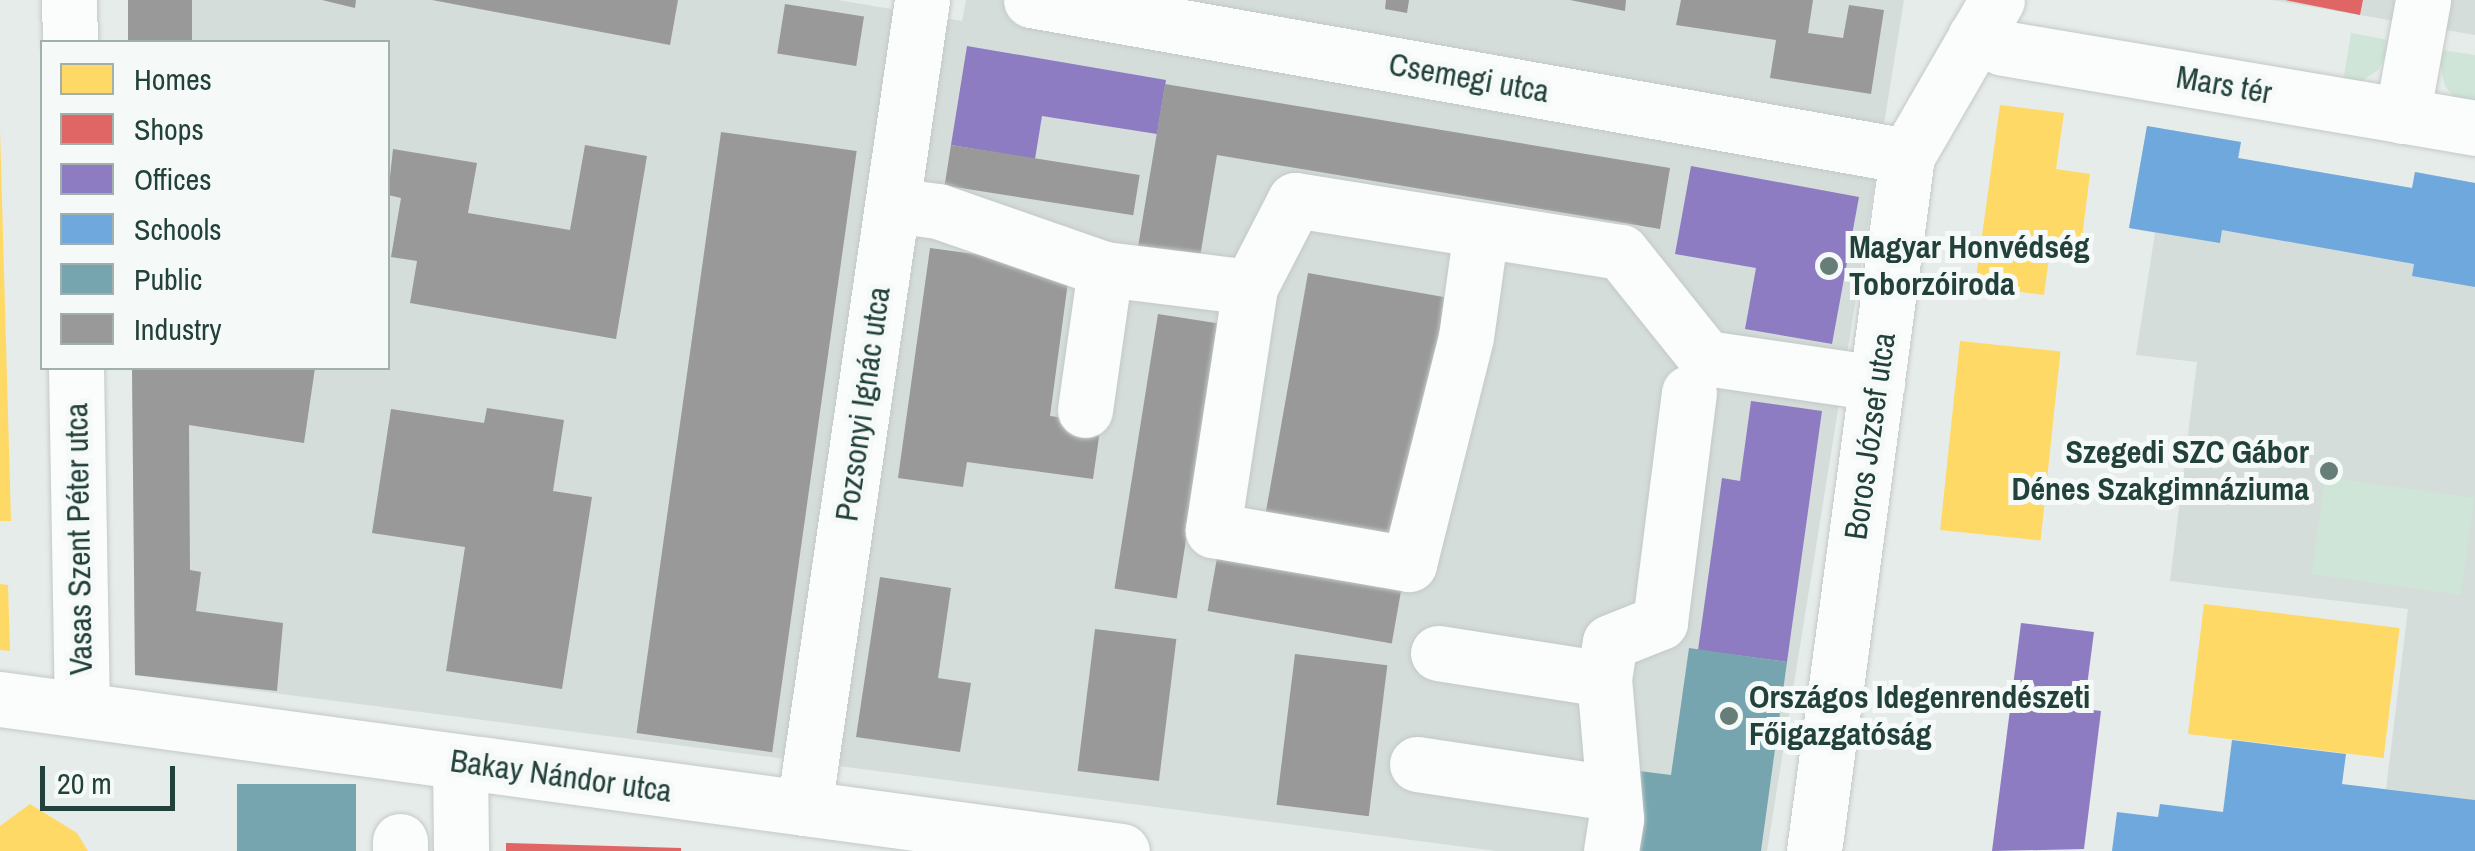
<!DOCTYPE html>
<html>
<head>
<meta charset="utf-8">
<style>
  body { margin:0 }
  #map { position:relative; width:2475px; height:851px; overflow:hidden; background:#e6ecea; font-family:"Archivo Narrow",sans-serif }
  div>[style] { position:absolute }
  [style*='--x'] { left:calc(var(--x)*1px); top:calc(var(--y)*1px); width:calc(var(--w)*1px); rotate:calc(var(--a)*1deg) }
  .built>* { inset:0; background:#d4ddda }
  .green>* { inset:0; background:#cfe5d8; transform-origin:0 0 }
  .homes>* { inset:0; background:#ffd966; transform-origin:0 0 }
  .shops>* { inset:0; background:#e06666 }
  .offices>* { inset:0; background:#8e7cc3 }
  .schools>* { inset:0; background:#6fa8dc }
  .public>* { inset:0; background:#76a5af; transform-origin:0 0 }
  .industry>* { inset:0; background:#999; transform-origin:0 0 }
  .roads { filter:drop-shadow(0 0 2px #c3c9c7) drop-shadow(0 0 2px #c3c9c7) }
  .minor>* { height:55px; margin:-27.5px; padding:0 27.5px; transform-origin:27.5px; border-radius:27.5px; background:#fbfcfc }
  .dots>* { width:28px; height:28px; translate:-50% -50%; box-sizing:border-box; border:5px solid #f5faf8; border-radius:50% }
  span { translate:-50% -50%; white-space:nowrap; text-align:center; line-height:1.15; -webkit-text-stroke:10px #f5faf8; paint-order:stroke }
  .street-label { font-size:32px; color:#23413b }
  .poi-label { font-size:32px; color:#23413b; font-weight:700 }
  .left { translate:0 -50%; text-align:left }
  .right { translate:-100% -50%; text-align:right }
  .legend { position:absolute; left:40px; top:40px; width:350px; height:330px; box-sizing:border-box; background:#f5faf8; border:2px solid #a1b0ac; margin:0; padding:12px 18px; list-style:none; font-size:30px; color:#23413b }
  .legend li { display:flex; align-items:center; gap:20px; height:50px }
  .legend b { width:50px; border:2px solid #a1b0ac }
  .scale { position:absolute; left:40px; top:766px; width:135px; height:45px; box-sizing:border-box; border:5px solid #23413b; border-top:0; padding-left:12px; font-size:30px; line-height:35px; white-space:nowrap; color:#23413b; -webkit-text-stroke:8px #f5faf8; paint-order:stroke }
</style>
</head>
<body>
<div id="map">
  <div class="built">
    <div style="clip-path:polygon(128px 0,838px 0,962px 21px,966px 0,1904px 0,1767px 851px,1496px 851px,135px 675px,132px 368px,388px 368px,388px 42px,129px 42px)"></div>
    <div style="clip-path:polygon(2272px 0,2475px 0,2475px 35px,2360px 15px)"></div>
    <div style="clip-path:polygon(2147px 126px,2241px 142px,2239px 158px,2412px 188px,2415px 172px,2475px 183px,2475px 800px,2386px 789px,2408px 609px,2170px 581px,2197px 362px,2136px 355px,2155px 233px,2129px 228px)"></div>
  </div>
  <div class="green">
    <div style="clip-path:polygon(2351px 33px,2394px 41px,2378px 70px,2362px 81px,2343px 82px)"></div>
    <div style="clip-path:polygon(2436px 49px,2475px 55px,2475px 102px,2455px 98px,2445px 86px)"></div>
    <div style="left:2325px;top:477px;width:151px;height:98px;rotate:8deg"></div>
  </div>
  <div class="homes">
    <div style="clip-path:polygon(2000px 105px,2064px 113px,2056px 169px,2090px 174px,2081px 246px,2051px 242px,2044px 295px,1975px 286px)"></div>
    <div style="clip-path:polygon(0 129px,11px 521px,0 521px)"></div>
    <div style="left:1960px;top:341px;width:101px;height:190px;rotate:6deg"></div>
    <div style="clip-path:polygon(0 584px,8px 585px,10px 651px,0 650px)"></div>
    <div style="left:2204px;top:604px;width:197px;height:131px;rotate:7deg"></div>
    <div style="clip-path:polygon(30px 804px,77px 833px,88px 851px,0 851px,0 826px)"></div>
  </div>
  <div class="shops">
    <div style="clip-path:polygon(2285px 0,2363px 0,2360px 15px)"></div>
    <div style="clip-path:polygon(506px 843px,681px 848px,681px 851px,506px 851px)"></div>
  </div>
  <div class="offices">
    <div style="clip-path:polygon(967px 46px,1166px 80px,1157px 134px,1042px 116px,1035px 159px,951px 145px)"></div>
    <div style="clip-path:polygon(1691px 166px,1859px 197px,1832px 344px,1745px 329px,1756px 268px,1675px 254px)"></div>
    <div style="clip-path:polygon(1751px 401px,1822px 411px,1787px 662px,1698px 650px,1722px 478px,1740px 481px)"></div>
    <div style="clip-path:polygon(2021px 623px,2094px 632px,2084px 709px,2101px 711px,2084px 849px,1992px 851px)"></div>
  </div>
  <div class="schools">
    <div style="clip-path:polygon(2147px 126px,2241px 142px,2238px 158px,2412px 188px,2415px 172px,2475px 183px,2475px 287px,2412px 276px,2414px 264px,2222px 230px,2220px 243px,2129px 228px)"></div>
    <div style="clip-path:polygon(2232px 740px,2346px 754px,2342px 784px,2475px 800px,2475px 851px,2112px 851px,2117px 812px,2158px 817px,2160px 804px,2223px 812px)"></div>
  </div>
  <div class="public">
    <div style="clip-path:polygon(1689px 648px,1787px 662px,1761px 851px,1628px 851px,1639px 771px,1671px 775px)"></div>
    <div style="left:237px;top:784px;width:119px;height:67px"></div>
  </div>
  <div class="industry">
    <div style="left:128px;top:0;width:64px;height:42px"></div>
    <div style="clip-path:polygon(322px 0,356px 0,355px 8px)"></div>
    <div style="clip-path:polygon(432px 0,678px 0,670px 45px)"></div>
    <div style="clip-path:polygon(1386px 0,1409px 0,1407px 13px,1385px 9px)"></div>
    <div style="clip-path:polygon(1570px 0,1626px 0,1625px 11px)"></div>
    <div style="clip-path:polygon(1681px 0,1813px 0,1808px 33px,1843px 38px,1849px 5px,1884px 10px,1871px 94px,1770px 78px,1776px 40px,1676px 25px)"></div>
    <div style="left:785px;top:4px;width:80px;height:50px;rotate:9deg"></div>
    <div style="clip-path:polygon(1165px 84px,1670px 168px,1660px 229px,1217px 155px,1199px 263px,1137px 253px)"></div>
    <div style="left:721px;top:132px;width:137px;height:607px;rotate:8deg"></div>
    <div style="clip-path:polygon(585px 145px,647px 156px,616px 339px,410px 303px,417px 261px,391px 257px,401px 198px,388px 195px,393px 149px,477px 163px,468px 213px,570px 230px)"></div>
    <div style="left:951px;top:145px;width:191px;height:41px;rotate:9deg"></div>
    <div style="clip-path:polygon(930px 248px,1070px 267px,1050px 416px,1101px 423px,1093px 479px,967px 462px,963px 487px,898px 478px)"></div>
    <div style="left:1308px;top:273px;width:142px;height:249px;rotate:10deg"></div>
    <div style="left:1158px;top:314px;width:63px;height:278px;rotate:9deg"></div>
    <div style="clip-path:polygon(132px 368px,315px 368px,304px 443px,189px 425px,190px 570px,201px 572px,196px 611px,283px 623px,277px 691px,135px 675px)"></div>
    <div style="clip-path:polygon(487px 408px,564px 420px,553px 491px,592px 497px,562px 689px,446px 671px,465px 547px,372px 533px,391px 409px,484px 423px)"></div>
    <div style="left:1218px;top:552px;width:187px;height:60px;rotate:10deg"></div>
    <div style="clip-path:polygon(880px 577px,951px 588px,938px 678px,971px 683px,960px 752px,856px 737px)"></div>
    <div style="left:1095px;top:629px;width:82px;height:143px;rotate:7deg"></div>
    <div style="left:1295px;top:654px;width:93px;height:152px;rotate:7deg"></div>
  </div>
  <div class="roads">
    <div class="minor">
      <div style="--x:69;--y:0;--w:42;--a:88.6"></div>
      <div style="--x:1031;--y:0;--w:890;--a:10.1"></div>
      <div style="--x:1975;--y:37;--w:30;--a:21"></div>
      <div style="--x:2003;--y:48;--w:479;--a:9.6"></div>
      <div style="--x:2402;--y:116;--w:118;--a:-79.7"></div>
      <div style="--x:892;--y:205;--w:46;--a:7.4"></div>
      <div style="--x:938;--y:211;--w:177;--a:19.2"></div>
      <div style="--x:1105;--y:269;--w:146;--a:7.1"></div>
      <div style="--x:1250;--y:287;--w:98;--a:-62.7"></div>
      <div style="--x:1295;--y:200;--w:330;--a:9.1"></div>
      <div style="--x:1621;--y:252;--w:136;--a:51.3"></div>
      <div style="--x:1706;--y:358;--w:173;--a:8.3"></div>
      <div style="--x:1250;--y:287;--w:246;--a:98.7"></div>
      <div style="--x:1213;--y:530;--w:199;--a:9.8"></div>
      <div style="--x:1409;--y:564;--w:234;--a:-75.9"></div>
      <div style="--x:1466;--y:337;--w:108;--a:-82"></div>
      <div style="--x:76;--y:368;--w:342;--a:89"></div>
      <div style="--x:1085;--y:410;--w:142;--a:-81.9"></div>
      <div style="--x:1438;--y:653;--w:168;--a:8.9"></div>
      <div style="--x:0;--y:699;--w:1132;--a:7.72"></div>
      <div style="--x:460;--y:763;--w:88;--a:89.3"></div>
      <div style="--x:1417;--y:764;--w:197;--a:8.5"></div>
      <div style="--x:804;--y:808;--w:817;--a:-81.69"></div>
      <div style="--x:400;--y:851;--w:10;--a:-90"></div>
      <div style="--x:1611;--y:851;--w:33;--a:-81"></div>
      <div style="--x:1616;--y:818;--w:140;--a:-94.9"></div>
      <div style="--x:1604;--y:679;--w:37;--a:-81"></div>
      <div style="--x:1610;--y:642;--w:54;--a:-21.8"></div>
      <div style="--x:1660;--y:622;--w:231;--a:-82.8"></div>
      <div style="--x:1814;--y:851;--w:701;--a:-82.38"></div>
      <div style="--x:1907;--y:156;--w:180;--a:-60"></div>
    </div>
  </div>
  <div class="dots">
    <div style="left:1829px;top:266px;background:#677d78"></div>
    <div style="left:2329px;top:471px;background:#677d78"></div>
    <div style="left:1729px;top:716px;background:#677d78"></div>
  </div>
  <div class="street-label">
    <span style="left:1469px;top:78px;rotate:10deg">Csemegi utca</span>
    <span style="left:2224px;top:85px;rotate:10deg">Mars tér</span>
    <span style="left:863px;top:404px;rotate:-82deg">Pozsonyi Ignác utca</span>
    <span style="left:1870px;top:436px;rotate:-82deg">Boros József utca</span>
    <span style="left:79px;top:539px;rotate:-91deg">Vasas Szent Péter utca</span>
    <span style="left:561px;top:776px;rotate:8deg">Bakay Nándor utca</span>
  </div>
  <div class="poi-label">
    <span class="left" style="left:1849px;top:266px">Magyar Honvédség<br>Toborzóiroda</span>
    <span class="right" style="left:2309px;top:471px">Szegedi SZC Gábor<br>Dénes Szakgimnáziuma</span>
    <span class="left" style="left:1749px;top:716px">Országos Idegenrendészeti<br>Főigazgatóság</span>
  </div>
  <ul class="legend">
  <li><b style="height:28px;background:#ffd966"></b>Homes</li>
  <li><b style="height:28px;background:#e06666"></b>Shops</li>
  <li><b style="height:28px;background:#8e7cc3"></b>Offices</li>
  <li><b style="height:28px;background:#6fa8dc"></b>Schools</li>
  <li><b style="height:28px;background:#76a5af"></b>Public</li>
  <li><b style="height:28px;background:#999"></b>Industry</li>
  </ul>
  <div class="scale">20 m</div>
</div>
</body>
</html>
